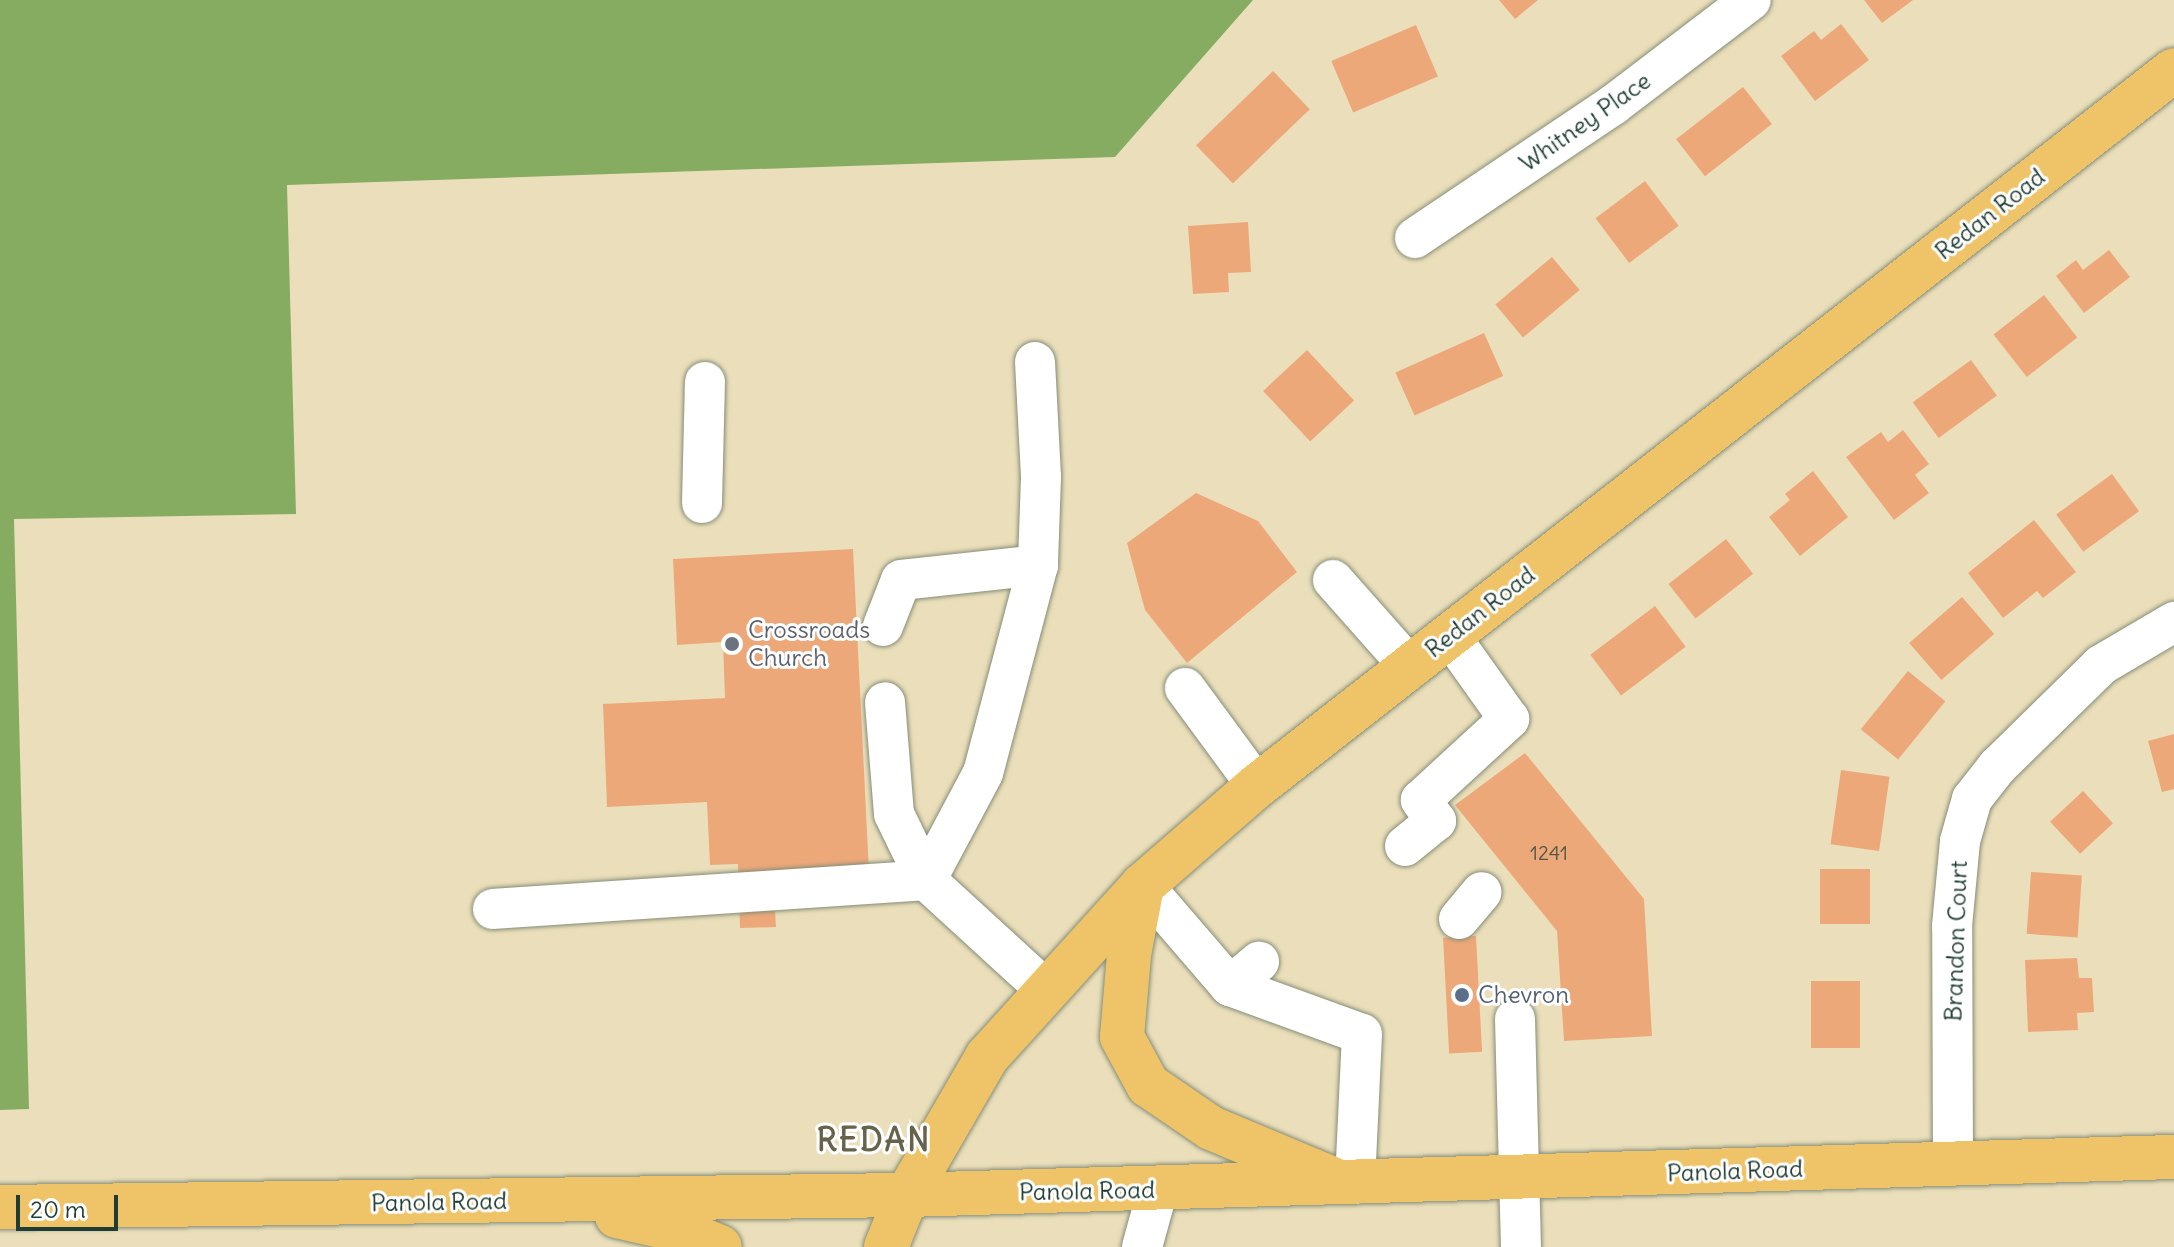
<!DOCTYPE html>
<html>
<head>
<meta charset="utf-8">
<style>
  body { margin:0 }
  #map { position:relative; width:2174px; height:1247px; overflow:hidden; background:#ebdfbb; font-family:Delius,sans-serif }
  div>[style] { position:absolute }
  [style*='--x'] { left:calc(var(--x)*1px); top:calc(var(--y)*1px); width:calc(var(--w)*1px); rotate:calc(var(--a)*1deg) }
  .forest>* { inset:0; background:#86ac62 }
  .building>* { inset:0; background:#eda87a; transform-origin:0 0 }
  .roads { filter:drop-shadow(0 0 2px #858e78) drop-shadow(0 0 2px #858e78) }
  .minor>* { height:40px; margin:-20px; padding:0 20px; transform-origin:20px; border-radius:20px; background:#fff }
  .major>* { height:44px; margin:-22px; padding:0 22px; transform-origin:22px; border-radius:22px; background:#efc469 }
  .dots>* { width:22px; height:22px; translate:-50% -50%; box-sizing:border-box; border:4px solid #fff; border-radius:50% }
  span { translate:-50% -50%; white-space:nowrap; text-align:center; line-height:1.15; -webkit-text-stroke:6px #fff; paint-order:stroke }
  .number-label { font-size:20px; color:#525846 }
  .number-label span { -webkit-text-stroke-width:0 }
  .street-label { font-size:24px; color:#1f3d34 }
  .worship-label { font-size:24px; color:#5b616d }
  .left { translate:0 -50%; text-align:left }
  .service-label { font-size:24px; color:#4e5e75 }
  .district-label { font-size:32px; color:#67624c; font-weight:700; letter-spacing:2px }
  .scale { position:absolute; left:16px; top:1195px; width:102px; height:36px; box-sizing:border-box; border:4px solid #1f3d34; border-top:0; padding-left:10px; font-size:24px; line-height:28px; white-space:nowrap; color:#1f3d34; -webkit-text-stroke:6px #fff; paint-order:stroke }
</style>
</head>
<body>
<div id="map">
  <div class="forest">
    <div style="clip-path:polygon(0 0,1253px 0,1115px 157px,287px 185px,296px 514px,14px 519px,29px 1109px,0 1110px)"></div>
  </div>
  <div class="building">
    <div style="clip-path:polygon(1499px 0,1538px 0,1515px 19px)"></div>
    <div style="clip-path:polygon(1864px 0,1913px 0,1882px 23px)"></div>
    <div style="clip-path:polygon(1841px 24px,1869px 60px,1815px 101px,1781px 56px,1814px 31px,1821px 40px)"></div>
    <div style="left:1416px;top:25px;width:56px;height:92px;rotate:67deg"></div>
    <div style="left:1273px;top:71px;width:53px;height:107px;rotate:46deg"></div>
    <div style="left:1743px;top:87px;width:47px;height:85px;rotate:52deg"></div>
    <div style="left:1645px;top:181px;width:56px;height:62px;rotate:53deg"></div>
    <div style="clip-path:polygon(1248px 222px,1251px 272px,1228px 273px,1229px 292px,1193px 294px,1188px 226px)"></div>
    <div style="clip-path:polygon(2109px 250px,2130px 277px,2084px 313px,2056px 276px,2076px 260px,2083px 270px)"></div>
    <div style="left:1552px;top:257px;width:43px;height:74px;rotate:50deg"></div>
    <div style="left:2044px;top:295px;width:54px;height:64px;rotate:52deg"></div>
    <div style="left:1484px;top:333px;width:47px;height:97px;rotate:66deg"></div>
    <div style="left:1307px;top:350px;width:69px;height:60px;rotate:47deg"></div>
    <div style="left:1971px;top:360px;width:44px;height:72px;rotate:54deg"></div>
    <div style="clip-path:polygon(1903px 430px,1929px 464px,1915px 475px,1929px 493px,1894px 520px,1846px 457px,1881px 432px,1888px 442px)"></div>
    <div style="clip-path:polygon(1813px 471px,1848px 517px,1800px 556px,1769px 517px,1790px 500px,1785px 494px)"></div>
    <div style="left:2112px;top:474px;width:46px;height:69px;rotate:54deg"></div>
    <div style="clip-path:polygon(1196px 493px,1258px 521px,1297px 572px,1187px 663px,1145px 610px,1127px 543px)"></div>
    <div style="clip-path:polygon(2034px 520px,2076px 572px,2043px 598px,2037px 591px,2003px 618px,1968px 573px)"></div>
    <div style="left:1726px;top:539px;width:44px;height:73px;rotate:52deg"></div>
    <div style="clip-path:polygon(853px 549px,869px 872px,773px 877px,776px 927px,740px 928px,738px 864px,710px 865px,707px 802px,607px 807px,603px 704px,725px 698px,723px 642px,677px 645px,673px 559px)"></div>
    <div style="left:1962px;top:597px;width:49px;height:70px;rotate:49deg"></div>
    <div style="left:1655px;top:606px;width:51px;height:81px;rotate:53deg"></div>
    <div style="left:1908px;top:671px;width:48px;height:75px;rotate:39deg"></div>
    <div style="clip-path:polygon(2174px 734px,2174px 789px,2162px 792px,2148px 741px)"></div>
    <div style="clip-path:polygon(1525px 753px,1644px 899px,1652px 1036px,1564px 1041px,1557px 931px,1455px 805px)"></div>
    <div style="left:1841px;top:770px;width:49px;height:75px;rotate:8deg"></div>
    <div style="left:2083px;top:791px;width:44px;height:45px;rotate:47deg"></div>
    <div style="left:1820px;top:869px;width:50px;height:55px"></div>
    <div style="left:2031px;top:872px;width:51px;height:62px;rotate:4deg"></div>
    <div style="left:1476px;top:936px;width:116px;height:33px;rotate:87deg"></div>
    <div style="clip-path:polygon(2077px 958px,2079px 978px,2092px 978px,2094px 1012px,2077px 1013px,2078px 1030px,2028px 1032px,2025px 960px)"></div>
    <div style="left:1811px;top:981px;width:49px;height:67px"></div>
  </div>
  <div class="roads">
    <div class="minor">
      <div style="--x:1415;--y:238;--w:239;--a:-33.9"></div>
      <div style="--x:1613;--y:105;--w:173;--a:-37.3"></div>
      <div style="--x:1035;--y:362;--w:115;--a:87"></div>
      <div style="--x:1041;--y:477;--w:88;--a:92"></div>
      <div style="--x:1038;--y:565;--w:215;--a:104.8"></div>
      <div style="--x:983;--y:773;--w:121;--a:118"></div>
      <div style="--x:926;--y:880;--w:164;--a:42.5"></div>
      <div style="--x:702;--y:503;--w:121;--a:-88.6"></div>
      <div style="--x:1333;--y:580;--w:116;--a:48.5"></div>
      <div style="--x:883;--y:626;--w:49;--a:-68.6"></div>
      <div style="--x:901;--y:580;--w:138;--a:-6.2"></div>
      <div style="--x:1185;--y:688;--w:122;--a:53.7"></div>
      <div style="--x:1405;--y:846;--w:40;--a:-39"></div>
      <div style="--x:1436;--y:821;--w:26;--a:-126"></div>
      <div style="--x:1421;--y:800;--w:120;--a:-42.6"></div>
      <div style="--x:1509;--y:719;--w:102;--a:-125.4"></div>
      <div style="--x:1143;--y:885;--w:133;--a:49.3"></div>
      <div style="--x:1230;--y:986;--w:38;--a:-40"></div>
      <div style="--x:493;--y:909;--w:434;--a:-3.8"></div>
      <div style="--x:926;--y:880;--w:73;--a:-115.9"></div>
      <div style="--x:894;--y:814;--w:112;--a:-94.6"></div>
      <div style="--x:1459;--y:919;--w:35;--a:-50"></div>
      <div style="--x:1230;--y:986;--w:140;--a:20"></div>
      <div style="--x:1362;--y:1034;--w:150;--a:92.7"></div>
      <div style="--x:1515;--y:1019;--w:228;--a:88.5"></div>
      <div style="--x:1953;--y:1163;--w:237;--a:-90.2"></div>
      <div style="--x:1952;--y:926;--w:85;--a:-84.6"></div>
      <div style="--x:1960;--y:841;--w:44;--a:-74.1"></div>
      <div style="--x:1972;--y:799;--w:41;--a:-52"></div>
      <div style="--x:1997;--y:767;--w:146;--a:-44.4"></div>
      <div style="--x:2101;--y:665;--w:85;--a:-30.5"></div>
      <div style="--x:1142;--y:1247;--w:60;--a:-74.6"></div>
    </div>
    <div class="major">
      <div style="--x:1142;--y:886;--w:70;--a:100.7"></div>
      <div style="--x:1129;--y:955;--w:82;--a:94.9"></div>
      <div style="--x:1122;--y:1037;--w:55;--a:61.6"></div>
      <div style="--x:1148;--y:1085;--w:76;--a:34.3"></div>
      <div style="--x:1211;--y:1128;--w:132;--a:22.7"></div>
      <div style="--x:0;--y:1207;--w:907;--a:-0.76"></div>
      <div style="--x:907;--y:1195;--w:1268;--a:-1.72"></div>
      <div style="--x:617;--y:1216;--w:63;--a:12.9"></div>
      <div style="--x:678;--y:1230;--w:45;--a:22"></div>
      <div style="--x:886;--y:1247;--w:56;--a:-68"></div>
      <div style="--x:907;--y:1195;--w:160;--a:-59.9"></div>
      <div style="--x:987;--y:1057;--w:232;--a:-47.8"></div>
      <div style="--x:1143;--y:885;--w:151;--a:-41"></div>
      <div style="--x:1257;--y:786;--w:1163;--a:-37.98"></div>
    </div>
  </div>
  <div class="dots">
    <div style="left:732px;top:644px;background:#6b7280"></div>
    <div style="left:1462px;top:995px;background:#5c6f8a"></div>
  </div>
  <div class="number-label">
    <span style="left:1549px;top:852px">1241</span>
  </div>
  <div class="street-label">
    <span style="left:1585px;top:122px;rotate:-35deg">Whitney Place</span>
    <span style="left:1990px;top:214px;rotate:-38deg">Redan Road</span>
    <span style="left:1480px;top:612px;rotate:-38deg">Redan Road</span>
    <span style="left:1956px;top:941px;rotate:-88deg">Brandon Court</span>
    <span style="left:1735px;top:1171px;rotate:-2deg">Panola Road</span>
    <span style="left:1087px;top:1191px;rotate:-1deg">Panola Road</span>
    <span style="left:439px;top:1202px;rotate:-1deg">Panola Road</span>
  </div>
  <div class="worship-label">
    <span class="left" style="left:748px;top:644px">Crossroads<br>Church</span>
  </div>
  <div class="service-label">
    <span class="left" style="left:1478px;top:995px">Chevron</span>
  </div>
  <div class="district-label">
    <span style="left:874px;top:1140px">REDAN</span>
  </div>
  <div class="scale">20 m</div>
</div>
</body>
</html>
